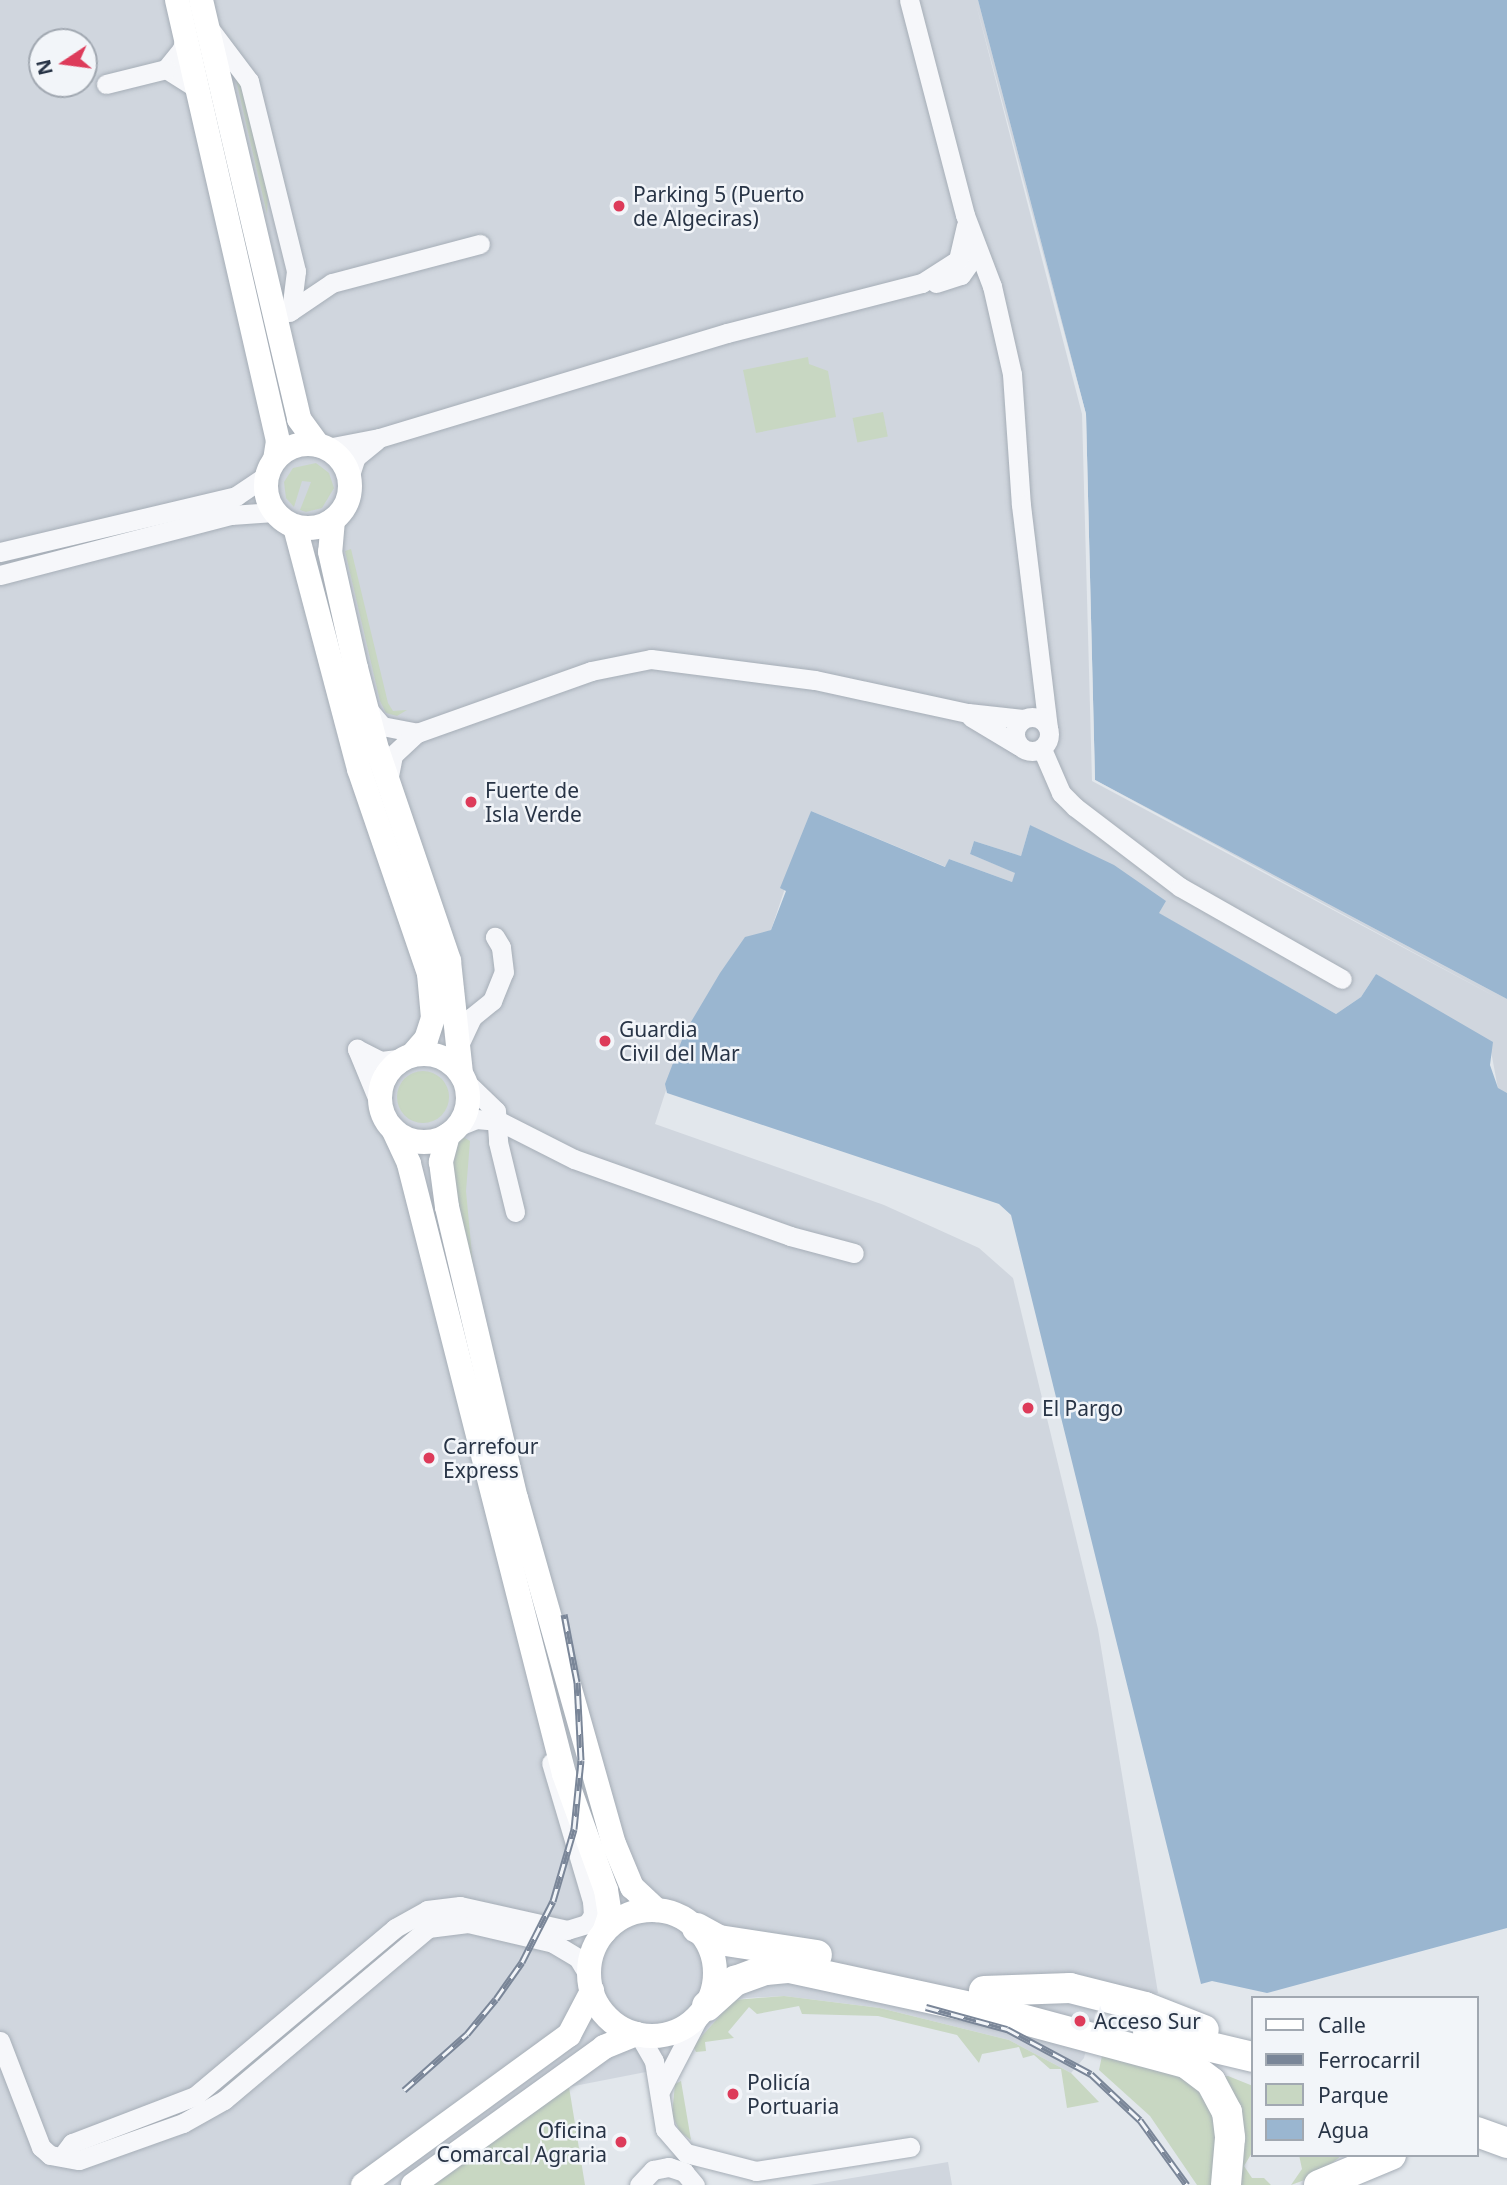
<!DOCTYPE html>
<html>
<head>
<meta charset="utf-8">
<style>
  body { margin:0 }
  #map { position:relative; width:1507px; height:2185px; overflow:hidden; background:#e2e7ec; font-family:"Noto Sans",sans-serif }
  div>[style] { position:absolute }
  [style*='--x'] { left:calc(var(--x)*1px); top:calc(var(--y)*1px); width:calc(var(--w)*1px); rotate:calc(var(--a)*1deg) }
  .built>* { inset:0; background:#d0d6de }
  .green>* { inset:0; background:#c8d7c2; transform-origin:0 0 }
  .round { border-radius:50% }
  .water>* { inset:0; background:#9ab6d0 }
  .pier>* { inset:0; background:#e2e7ec }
  .roads { filter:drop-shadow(0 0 2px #a6aeb7) drop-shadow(0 0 2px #a6aeb7) }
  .minor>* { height:19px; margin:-9.5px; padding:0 9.5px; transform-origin:9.5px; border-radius:9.5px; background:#f6f7fa }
  .minor>.ring { margin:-9.5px; padding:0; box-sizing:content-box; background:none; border:19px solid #f6f7fa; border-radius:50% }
  .major>* { height:24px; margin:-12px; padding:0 12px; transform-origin:12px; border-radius:12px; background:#fff }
  .major>.ring { margin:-12px; padding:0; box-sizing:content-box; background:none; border:24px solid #fff; border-radius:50% }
  .highway>* { height:30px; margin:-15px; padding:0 15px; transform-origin:15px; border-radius:15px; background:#fff }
  .rail>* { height:7px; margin-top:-3.5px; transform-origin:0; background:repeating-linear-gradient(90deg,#f2f5f9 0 13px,#7a8698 0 26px); box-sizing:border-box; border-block:2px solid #7a8698 }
  .dots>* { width:19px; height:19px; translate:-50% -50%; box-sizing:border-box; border:4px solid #f2f5f9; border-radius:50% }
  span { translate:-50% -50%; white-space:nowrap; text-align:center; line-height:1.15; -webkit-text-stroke:5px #f2f5f9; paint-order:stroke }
  .poi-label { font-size:21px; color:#283446 }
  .left { translate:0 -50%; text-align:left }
  .right { translate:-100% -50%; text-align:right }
  .legend { position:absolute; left:1251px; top:1996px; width:228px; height:161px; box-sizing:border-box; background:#f2f5f9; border:2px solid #a1a8b1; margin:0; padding:9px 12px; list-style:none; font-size:21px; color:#283446 }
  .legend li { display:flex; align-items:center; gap:14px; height:35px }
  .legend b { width:35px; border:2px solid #a1a8b1 }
  .north { position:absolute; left:28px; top:28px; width:70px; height:70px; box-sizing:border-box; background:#f2f5f9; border:2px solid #a1a8b1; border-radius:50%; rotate:257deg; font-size:19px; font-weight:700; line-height:28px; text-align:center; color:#283446 }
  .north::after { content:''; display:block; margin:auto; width:24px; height:32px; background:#dd3b5a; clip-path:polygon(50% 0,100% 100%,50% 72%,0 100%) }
</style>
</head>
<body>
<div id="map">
  <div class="built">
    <div style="clip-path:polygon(evenodd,0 0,978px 0,1086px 414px,1095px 780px,1507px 999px,1507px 1093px,1498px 1089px,1491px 1051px,1376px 974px,1361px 997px,1336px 1014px,1158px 913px,1165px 901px,1030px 825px,1021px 856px,974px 841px,970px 854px,1016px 873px,1012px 882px,949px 859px,946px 867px,811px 811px,771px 930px,758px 936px,685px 1032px,655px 1124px,884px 1205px,979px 1248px,1013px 1278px,1098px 1629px,1158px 1993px,1141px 1997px,1102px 1988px,1084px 2058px,1071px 2073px,1009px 2040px,880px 2008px,784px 1996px,748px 1998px,734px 2000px,693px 2046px,651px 2071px,569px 2087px,434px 2185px,0 2185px,0 0,42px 42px,84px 42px,84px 84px,42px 84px,42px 42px)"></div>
    <div style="clip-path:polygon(948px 2162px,952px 2185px,810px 2185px)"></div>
  </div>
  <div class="green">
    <div style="clip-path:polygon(241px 79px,268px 195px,267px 214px,236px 80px)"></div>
    <div style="clip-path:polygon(808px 357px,809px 364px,828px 371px,836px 417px,756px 433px,743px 370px)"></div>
    <div style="left:883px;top:412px;width:25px;height:31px;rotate:79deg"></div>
    <div style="clip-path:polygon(316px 463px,329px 473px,334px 488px,322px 508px,306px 512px,300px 510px,311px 482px,302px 481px,294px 507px,286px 498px,284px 482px,293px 468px)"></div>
    <div style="clip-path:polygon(351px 549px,388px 703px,393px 711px,407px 710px,397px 716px,386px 713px,380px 701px,345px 551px)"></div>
    <div class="round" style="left:397px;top:1071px;width:52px;height:52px"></div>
    <div style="clip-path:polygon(460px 1135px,470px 1141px,466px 1191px,474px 1276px,452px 1170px)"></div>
    <div style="clip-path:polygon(784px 1996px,880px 2008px,1009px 2040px,1071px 2073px,1099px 2102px,1067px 2108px,1061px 2069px,1050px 2069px,1034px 2055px,1023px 2058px,1019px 2047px,982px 2054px,979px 2063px,957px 2035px,878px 2016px,802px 2014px,799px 2006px,757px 2014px,749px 2007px,728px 2032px,734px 2038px,705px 2042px,706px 2051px,696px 2052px,693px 2046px,734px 2000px)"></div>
    <div style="clip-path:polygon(1103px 2051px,1191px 2081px,1209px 2102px,1217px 2128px,1212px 2185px,1197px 2185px,1150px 2116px,1099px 2070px)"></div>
    <div style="clip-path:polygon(1228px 2076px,1253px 2086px,1253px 2151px,1244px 2166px,1252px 2178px,1264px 2178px,1271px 2185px,1237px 2185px,1222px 2077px)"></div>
    <div style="clip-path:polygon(681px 2081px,691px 2140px,680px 2132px,672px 2115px,675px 2084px)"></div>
    <div style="clip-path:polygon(569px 2087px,585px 2185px,434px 2185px)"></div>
    <div style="clip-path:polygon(1299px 2155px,1342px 2155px,1318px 2175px,1291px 2185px,1302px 2169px)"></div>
  </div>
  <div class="water">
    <div style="clip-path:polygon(978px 0,1507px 0,1507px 999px,1095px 780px,1086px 414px)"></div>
    <div style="clip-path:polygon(811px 811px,945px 867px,949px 859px,1012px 882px,1015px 873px,970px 854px,974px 841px,1021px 856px,1030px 825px,1114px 865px,1166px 901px,1159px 913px,1336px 1014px,1361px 997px,1376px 974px,1493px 1042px,1490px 1065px,1498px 1088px,1507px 1093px,1507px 1928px,1267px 1993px,1212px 1981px,1201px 1984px,1011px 1215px,999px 1204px,667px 1093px,665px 1084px,685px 1032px,720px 973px,745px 937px,771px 930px,786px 891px,780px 888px)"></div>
  </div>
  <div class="pier">
    <div style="clip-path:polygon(975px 0,1086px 414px,1095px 780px,1507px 1003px,1092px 781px,1082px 414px)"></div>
  </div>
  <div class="roads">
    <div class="minor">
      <div style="--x:909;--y:0;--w:222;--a:75.4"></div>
      <div style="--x:965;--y:215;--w:76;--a:69.2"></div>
      <div style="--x:992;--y:286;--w:90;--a:77.2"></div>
      <div style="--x:1012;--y:374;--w:131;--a:86.1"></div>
      <div style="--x:1021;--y:505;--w:224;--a:83.1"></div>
      <div style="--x:209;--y:28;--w:66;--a:53"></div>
      <div style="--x:249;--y:81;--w:196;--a:76.1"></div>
      <div style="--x:296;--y:271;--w:40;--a:97.1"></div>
      <div style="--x:185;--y:36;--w:13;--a:103"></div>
      <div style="--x:182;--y:49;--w:26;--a:129"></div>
      <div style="--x:166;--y:69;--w:36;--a:32"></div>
      <div style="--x:106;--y:84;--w:62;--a:-14"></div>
      <div style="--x:936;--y:283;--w:26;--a:-18"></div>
      <div style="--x:961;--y:275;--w:28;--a:-55"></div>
      <div style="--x:289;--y:312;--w:52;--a:-34"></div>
      <div style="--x:332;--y:283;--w:153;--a:-14.8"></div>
      <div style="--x:327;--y:448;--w:53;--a:-10.9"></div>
      <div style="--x:379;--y:438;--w:363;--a:-16.8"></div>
      <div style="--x:727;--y:333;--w:201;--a:-14.4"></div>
      <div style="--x:922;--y:283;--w:43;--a:-32.6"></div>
      <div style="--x:958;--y:260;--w:35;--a:-77"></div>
      <div style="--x:349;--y:478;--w:22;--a:-72"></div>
      <div style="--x:356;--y:457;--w:26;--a:-39"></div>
      <div style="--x:0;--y:552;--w:243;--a:-13.3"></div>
      <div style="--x:236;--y:496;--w:36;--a:-34"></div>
      <div style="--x:0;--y:575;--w:239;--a:-14.6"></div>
      <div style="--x:231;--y:515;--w:43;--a:-4"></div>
      <div style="--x:367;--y:708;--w:23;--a:50"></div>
      <div style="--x:382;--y:726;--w:36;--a:11"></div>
      <div style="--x:417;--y:733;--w:185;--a:-19.6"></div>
      <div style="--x:591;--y:671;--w:61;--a:-11.3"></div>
      <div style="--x:651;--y:659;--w:165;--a:7.3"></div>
      <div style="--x:815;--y:680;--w:157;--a:12.2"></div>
      <div style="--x:968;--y:713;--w:55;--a:6.2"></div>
      <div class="ring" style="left:1015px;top:717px;width:15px;height:15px"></div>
      <div style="--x:971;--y:717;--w:56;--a:31.1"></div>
      <div style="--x:1042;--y:749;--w:48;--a:66.6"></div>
      <div style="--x:1061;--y:793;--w:20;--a:45"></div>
      <div style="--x:1075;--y:807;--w:132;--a:37.3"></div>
      <div style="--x:1180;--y:887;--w:186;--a:29.6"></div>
      <div style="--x:388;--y:781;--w:26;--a:-79"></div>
      <div style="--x:393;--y:755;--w:33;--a:-43"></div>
      <div style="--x:459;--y:1045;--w:31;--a:-65"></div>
      <div style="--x:472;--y:1017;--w:26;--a:-39"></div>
      <div style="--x:492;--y:1001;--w:31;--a:-68"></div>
      <div style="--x:504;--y:972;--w:25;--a:-97"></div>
      <div style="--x:501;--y:947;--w:12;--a:-121"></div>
      <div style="--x:465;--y:1081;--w:43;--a:44.1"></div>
      <div style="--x:496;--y:1111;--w:31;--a:86"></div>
      <div style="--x:498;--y:1142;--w:72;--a:76.3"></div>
      <div style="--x:380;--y:1105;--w:61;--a:-112.3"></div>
      <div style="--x:357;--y:1049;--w:27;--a:27"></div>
      <div style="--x:381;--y:1061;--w:23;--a:-7"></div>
      <div style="--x:459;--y:1126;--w:18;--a:-22"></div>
      <div style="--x:476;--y:1119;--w:23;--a:5"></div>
      <div style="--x:499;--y:1121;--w:84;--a:26.9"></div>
      <div style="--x:574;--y:1159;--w:229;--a:19.6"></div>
      <div style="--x:790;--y:1236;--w:66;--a:14.9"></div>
      <div style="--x:639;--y:2035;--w:30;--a:60"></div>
      <div style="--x:654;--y:2061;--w:69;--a:80.8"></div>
      <div style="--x:665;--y:2129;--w:32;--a:49"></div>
      <div style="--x:686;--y:2153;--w:72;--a:14.4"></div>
      <div style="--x:756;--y:2171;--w:156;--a:-8.9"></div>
      <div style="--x:0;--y:2041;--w:114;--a:68.9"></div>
      <div style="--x:41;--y:2147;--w:12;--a:42"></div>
      <div style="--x:50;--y:2155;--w:29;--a:10"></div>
      <div style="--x:79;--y:2160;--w:110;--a:-19.6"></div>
      <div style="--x:183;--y:2123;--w:47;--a:-29.3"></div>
      <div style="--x:224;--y:2100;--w:267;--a:-40.1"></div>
      <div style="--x:428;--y:1928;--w:40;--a:-7.1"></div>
      <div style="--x:468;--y:1923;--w:87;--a:13.2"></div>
      <div style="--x:553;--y:1943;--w:29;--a:31"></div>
      <div style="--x:578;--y:1958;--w:23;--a:59"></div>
      <div style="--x:661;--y:2089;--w:85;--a:-62.5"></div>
      <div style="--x:63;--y:2155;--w:15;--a:-53"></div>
      <div style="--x:72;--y:2143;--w:132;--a:-20.9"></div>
      <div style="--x:195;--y:2096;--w:261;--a:-40"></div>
      <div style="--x:395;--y:1928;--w:37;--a:-29"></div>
      <div style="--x:427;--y:1910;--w:33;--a:-7"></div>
      <div style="--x:460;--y:1906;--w:110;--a:12.6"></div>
      <div style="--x:567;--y:1930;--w:21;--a:-17"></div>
      <div style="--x:587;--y:1924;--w:11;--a:-56"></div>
      <div style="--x:593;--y:1915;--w:14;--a:-94"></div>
      <div style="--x:592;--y:1901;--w:144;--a:-106.5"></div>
      <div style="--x:639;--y:2185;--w:21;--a:-47"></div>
      <div style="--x:653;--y:2170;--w:16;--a:-11"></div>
      <div style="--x:669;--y:2167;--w:16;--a:18"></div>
      <div style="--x:684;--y:2172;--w:17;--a:50"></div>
    </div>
    <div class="major">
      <div style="--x:177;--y:0;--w:452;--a:77.1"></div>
      <div style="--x:278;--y:441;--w:18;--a:99"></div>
      <div style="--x:201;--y:0;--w:430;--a:76.8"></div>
      <div style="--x:299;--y:419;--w:32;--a:54"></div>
      <div class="ring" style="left:266px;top:444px;width:60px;height:60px"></div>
      <div style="--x:333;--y:520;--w:32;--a:95"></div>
      <div style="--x:330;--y:552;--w:119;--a:77.4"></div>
      <div style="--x:356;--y:668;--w:84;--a:75.5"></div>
      <div style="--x:377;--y:749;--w:224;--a:71.2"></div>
      <div style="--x:449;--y:961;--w:113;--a:83.9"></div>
      <div style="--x:295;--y:527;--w:250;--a:75.2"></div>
      <div style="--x:359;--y:769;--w:217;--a:71.1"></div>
      <div style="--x:429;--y:974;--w:44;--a:84.8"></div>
      <div style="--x:433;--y:1018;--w:22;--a:108"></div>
      <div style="--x:426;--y:1039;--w:21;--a:131"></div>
      <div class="ring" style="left:380px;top:1054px;width:64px;height:64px"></div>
      <div style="--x:393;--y:1129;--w:38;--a:65"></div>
      <div style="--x:409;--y:1164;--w:629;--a:75.74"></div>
      <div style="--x:564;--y:1774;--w:123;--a:70.1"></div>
      <div style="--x:606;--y:1890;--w:25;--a:81"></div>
      <div style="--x:610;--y:1915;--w:18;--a:109"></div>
      <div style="--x:448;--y:1135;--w:28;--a:105"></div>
      <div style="--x:441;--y:1162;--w:45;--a:82.4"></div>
      <div style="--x:447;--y:1207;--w:299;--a:76.7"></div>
      <div style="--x:516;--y:1498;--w:360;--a:74.2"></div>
      <div style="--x:614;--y:1844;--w:47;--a:67.3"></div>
      <div style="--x:632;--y:1887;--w:34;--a:43"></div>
      <div class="ring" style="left:589px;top:1910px;width:102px;height:102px"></div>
      <div style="--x:363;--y:2185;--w:255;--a:-36.1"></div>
      <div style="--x:569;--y:2035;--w:50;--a:-62.4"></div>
      <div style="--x:413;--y:2185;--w:236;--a:-35.8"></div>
      <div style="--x:604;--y:2047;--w:35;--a:-22"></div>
    </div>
    <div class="highway">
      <div style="--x:697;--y:1928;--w:25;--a:29"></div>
      <div style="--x:719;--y:1940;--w:99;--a:8.7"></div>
      <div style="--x:984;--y:1991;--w:86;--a:-2"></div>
      <div style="--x:1070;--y:1988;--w:77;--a:14.2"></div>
      <div style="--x:1145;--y:2007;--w:63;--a:21.3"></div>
      <div style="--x:707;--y:2006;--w:38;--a:-42"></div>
      <div style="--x:735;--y:1981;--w:33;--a:-20"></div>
      <div style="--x:766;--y:1970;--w:24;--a:-5"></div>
      <div style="--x:790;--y:1968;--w:214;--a:12.2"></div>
      <div style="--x:999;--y:2013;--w:194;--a:15"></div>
      <div style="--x:1186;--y:2063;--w:31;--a:37"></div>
      <div style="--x:1211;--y:2082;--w:34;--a:62"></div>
      <div style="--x:1227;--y:2112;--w:26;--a:83"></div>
      <div style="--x:1230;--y:2138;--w:47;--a:94.9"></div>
      <div style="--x:1148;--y:2032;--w:108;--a:13.4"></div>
      <div style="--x:1477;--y:2132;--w:32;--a:20"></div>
      <div style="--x:1319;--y:2185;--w:78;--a:-22.6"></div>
    </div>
  </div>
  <div class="rail">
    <div style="--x:926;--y:2007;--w:84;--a:15.2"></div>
    <div style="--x:1007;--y:2029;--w:95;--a:28.2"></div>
    <div style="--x:1091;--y:2074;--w:67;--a:43.2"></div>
    <div style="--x:1140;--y:2120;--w:80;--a:54.1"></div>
    <div style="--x:404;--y:2090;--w:84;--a:-41.6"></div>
    <div style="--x:467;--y:2034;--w:45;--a:-50.4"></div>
    <div style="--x:496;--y:1999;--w:45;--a:-54.9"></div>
    <div style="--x:522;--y:1962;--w:68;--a:-63.1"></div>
    <div style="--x:553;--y:1901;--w:75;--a:-73.7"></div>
    <div style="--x:574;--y:1829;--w:69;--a:-84.2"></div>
    <div style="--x:581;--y:1760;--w:78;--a:-92.9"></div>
    <div style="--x:577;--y:1682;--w:69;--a:-100.8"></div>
  </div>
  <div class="dots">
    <div style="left:619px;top:206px;background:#dd3b5a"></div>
    <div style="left:471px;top:802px;background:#dd3b5a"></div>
    <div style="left:605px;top:1041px;background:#dd3b5a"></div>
    <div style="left:1028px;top:1408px;background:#dd3b5a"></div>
    <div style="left:429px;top:1458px;background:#dd3b5a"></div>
    <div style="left:1080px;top:2021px;background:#dd3b5a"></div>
    <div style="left:733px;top:2094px;background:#dd3b5a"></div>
    <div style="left:621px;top:2142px;background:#dd3b5a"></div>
  </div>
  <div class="poi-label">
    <span class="left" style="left:633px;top:206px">Parking 5 (Puerto<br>de Algeciras)</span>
    <span class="left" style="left:485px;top:802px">Fuerte de<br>Isla Verde</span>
    <span class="left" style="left:619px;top:1041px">Guardia<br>Civil del Mar</span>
    <span class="left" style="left:1042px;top:1408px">El Pargo</span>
    <span class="left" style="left:443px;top:1458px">Carrefour<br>Express</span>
    <span class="left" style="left:1094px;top:2021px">Acceso Sur</span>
    <span class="left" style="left:747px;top:2094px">Policía<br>Portuaria</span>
    <span class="right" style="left:607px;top:2142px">Oficina<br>Comarcal Agraria</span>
  </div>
  <ul class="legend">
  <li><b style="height:9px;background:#fff"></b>Calle</li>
  <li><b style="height:9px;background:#7a8698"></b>Ferrocarril</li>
  <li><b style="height:19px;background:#c8d7c2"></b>Parque</li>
  <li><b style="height:19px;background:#9ab6d0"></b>Agua</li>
  </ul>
  <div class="north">N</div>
</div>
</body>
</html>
